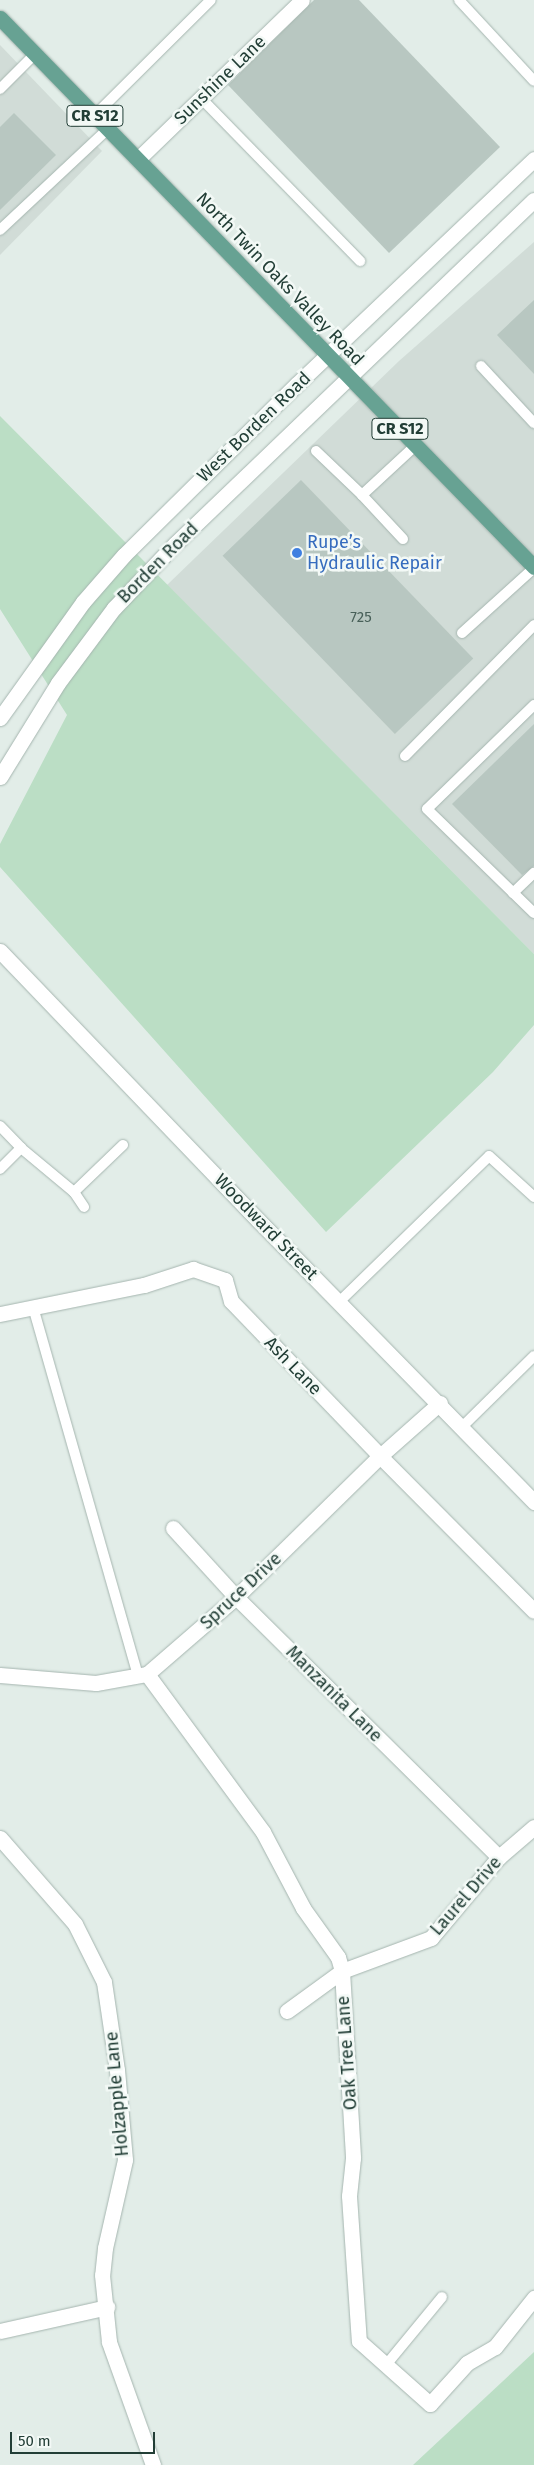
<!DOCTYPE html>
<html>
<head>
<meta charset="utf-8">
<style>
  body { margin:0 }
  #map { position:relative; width:534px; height:2465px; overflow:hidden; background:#e2ede8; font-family:"Fira Sans",sans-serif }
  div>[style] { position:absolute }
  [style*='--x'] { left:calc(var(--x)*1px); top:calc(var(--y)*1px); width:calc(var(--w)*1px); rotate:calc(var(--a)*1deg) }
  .built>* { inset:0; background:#d1dcd7 }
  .green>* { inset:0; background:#bbdec5 }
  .building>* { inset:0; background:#b8c7c1; transform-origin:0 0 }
  .roads { filter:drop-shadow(0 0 1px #a5b5af) drop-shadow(0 0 1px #a5b5af) }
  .lane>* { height:10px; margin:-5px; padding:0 5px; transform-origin:5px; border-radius:5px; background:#fff }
  .street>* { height:15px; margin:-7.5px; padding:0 7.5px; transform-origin:7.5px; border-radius:7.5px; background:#fff }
  .secondary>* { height:15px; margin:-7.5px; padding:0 7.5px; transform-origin:7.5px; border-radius:7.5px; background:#fff }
  .primary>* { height:15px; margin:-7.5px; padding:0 7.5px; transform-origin:7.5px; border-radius:7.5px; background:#67a293 }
  .dots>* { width:14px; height:14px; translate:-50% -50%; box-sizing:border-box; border:2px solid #f3f9f6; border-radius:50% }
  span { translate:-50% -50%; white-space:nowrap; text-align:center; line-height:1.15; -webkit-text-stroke:5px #f3f9f6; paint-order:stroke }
  .number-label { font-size:15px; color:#486059 }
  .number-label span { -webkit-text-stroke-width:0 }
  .shield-label span { padding:1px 4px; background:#f3f9f6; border:1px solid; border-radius:4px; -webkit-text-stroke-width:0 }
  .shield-label { font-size:16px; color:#223e36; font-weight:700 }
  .street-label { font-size:18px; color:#223e36 }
  .shop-label { font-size:18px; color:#366cbe }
  .left { translate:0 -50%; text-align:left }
  .scale { position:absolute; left:10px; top:2432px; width:145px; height:22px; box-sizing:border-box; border:2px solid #223e36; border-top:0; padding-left:6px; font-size:15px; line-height:18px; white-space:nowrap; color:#223e36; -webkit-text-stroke:4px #f3f9f6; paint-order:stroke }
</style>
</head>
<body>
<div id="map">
  <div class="built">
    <div style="clip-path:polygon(0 45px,102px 151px,0 255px)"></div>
    <div style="clip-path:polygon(534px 242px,534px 954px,167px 585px,399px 361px)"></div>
  </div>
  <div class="green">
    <div style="clip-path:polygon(0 416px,534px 954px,534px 1025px,493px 1072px,326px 1232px,0 867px,0 844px,67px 715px,0 609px)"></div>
    <div style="clip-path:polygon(534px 2352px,534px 2465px,413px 2465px)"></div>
  </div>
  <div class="building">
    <div style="clip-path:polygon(314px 0,359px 0,500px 147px,389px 253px,228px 85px)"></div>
    <div style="clip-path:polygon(14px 113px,56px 155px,0 210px,0 127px)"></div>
    <div style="clip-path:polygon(534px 300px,534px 374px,497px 335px)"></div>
    <div style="left:301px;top:480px;width:248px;height:109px;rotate:46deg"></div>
    <div style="clip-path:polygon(534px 724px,534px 866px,522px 875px,452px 804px)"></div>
  </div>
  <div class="roads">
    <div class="lane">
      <div style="--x:459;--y:0;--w:110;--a:47.2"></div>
      <div style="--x:0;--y:89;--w:49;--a:-45"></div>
      <div style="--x:201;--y:98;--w:228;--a:45.7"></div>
      <div style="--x:95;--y:115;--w:163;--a:-44.8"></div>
      <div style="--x:0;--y:230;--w:148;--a:-43.1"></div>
      <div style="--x:481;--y:366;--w:78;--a:47.1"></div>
      <div style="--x:316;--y:451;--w:64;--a:43.7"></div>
      <div style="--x:403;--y:539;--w:60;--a:-133"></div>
      <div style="--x:362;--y:495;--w:74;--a:-42.8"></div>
      <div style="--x:462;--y:633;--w:97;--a:-42.1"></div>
      <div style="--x:534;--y:705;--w:149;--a:135.8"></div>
      <div style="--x:427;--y:809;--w:149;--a:44.2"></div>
      <div style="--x:405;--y:756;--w:184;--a:-45.4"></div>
      <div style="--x:513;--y:893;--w:29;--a:-44"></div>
      <div style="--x:0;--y:1126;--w:30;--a:46"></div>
      <div style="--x:0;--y:1169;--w:30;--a:-45"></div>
      <div style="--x:21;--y:1148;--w:69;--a:39.7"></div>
      <div style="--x:74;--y:1192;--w:18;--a:56"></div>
      <div style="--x:74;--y:1192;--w:68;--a:-43.8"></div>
      <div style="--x:339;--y:1302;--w:209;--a:-44.2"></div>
      <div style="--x:489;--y:1156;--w:61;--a:42.3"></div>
      <div style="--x:33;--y:1307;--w:384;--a:74.1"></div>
      <div style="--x:462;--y:1427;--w:101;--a:-44.6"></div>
      <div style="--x:386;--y:2365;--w:88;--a:-50.5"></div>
    </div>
    <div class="street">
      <div style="--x:138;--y:159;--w:228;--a:-44.1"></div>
      <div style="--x:0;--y:1314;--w:147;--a:-11.4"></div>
      <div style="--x:144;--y:1285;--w:52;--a:-18.1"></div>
      <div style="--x:193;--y:1269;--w:34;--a:19"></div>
      <div style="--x:225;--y:1280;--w:22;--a:74"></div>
      <div style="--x:231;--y:1301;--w:215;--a:46.1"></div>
      <div style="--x:380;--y:1456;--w:218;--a:45.2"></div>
      <div style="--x:173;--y:1528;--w:93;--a:47.6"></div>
      <div style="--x:236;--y:1597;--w:370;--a:44.7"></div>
      <div style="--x:147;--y:1674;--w:196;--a:53.7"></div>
      <div style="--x:263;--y:1832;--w:86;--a:62.2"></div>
      <div style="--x:303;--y:1908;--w:60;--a:54.5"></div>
      <div style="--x:338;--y:1957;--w:15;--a:74"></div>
      <div style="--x:342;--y:1971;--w:187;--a:86.6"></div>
      <div style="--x:353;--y:2158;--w:38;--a:96"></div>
      <div style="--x:349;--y:2196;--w:145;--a:86.1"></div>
      <div style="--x:359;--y:2341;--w:95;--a:41.6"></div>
      <div style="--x:430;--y:2404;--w:55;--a:-47.9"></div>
      <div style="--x:467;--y:2363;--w:32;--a:-30"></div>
      <div style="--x:495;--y:2347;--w:63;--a:-51.5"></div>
      <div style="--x:0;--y:1675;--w:96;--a:4.8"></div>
      <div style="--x:96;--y:1683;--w:52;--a:-10"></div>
      <div style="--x:147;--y:1674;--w:118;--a:-40.9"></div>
      <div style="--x:236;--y:1597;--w:202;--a:-44.4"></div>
      <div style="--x:380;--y:1456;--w:80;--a:-41.5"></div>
      <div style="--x:0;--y:1838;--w:114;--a:48.9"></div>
      <div style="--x:75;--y:1924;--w:65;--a:63.4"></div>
      <div style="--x:104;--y:1982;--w:89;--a:81.6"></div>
      <div style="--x:117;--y:2070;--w:90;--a:84.9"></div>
      <div style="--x:125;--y:2160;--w:90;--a:102.8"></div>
      <div style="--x:105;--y:2248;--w:27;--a:96"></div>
      <div style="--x:102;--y:2275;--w:67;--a:84"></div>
      <div style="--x:109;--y:2342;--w:131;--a:70.3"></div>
      <div style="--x:287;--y:2011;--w:68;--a:-36"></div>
      <div style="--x:342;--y:1971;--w:95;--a:-20.3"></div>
      <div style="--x:431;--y:1938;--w:106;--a:-50"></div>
      <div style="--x:499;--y:1857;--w:46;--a:-40.6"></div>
      <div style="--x:0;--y:2331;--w:110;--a:-12.6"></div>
    </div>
    <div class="secondary">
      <div style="--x:0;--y:718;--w:143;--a:-54.4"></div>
      <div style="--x:83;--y:602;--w:62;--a:-48.9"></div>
      <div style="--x:124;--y:555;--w:243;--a:-44.7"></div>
      <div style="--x:297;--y:384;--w:327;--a:-43.5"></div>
      <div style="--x:0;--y:777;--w:110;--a:-58.3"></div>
      <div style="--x:58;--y:683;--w:94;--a:-53.3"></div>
      <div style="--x:114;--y:608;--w:88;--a:-46.4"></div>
      <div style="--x:175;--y:544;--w:497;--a:-43.8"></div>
      <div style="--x:0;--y:951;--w:373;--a:46.2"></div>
      <div style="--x:258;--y:1220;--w:395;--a:45.6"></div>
    </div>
    <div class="primary">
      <div style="--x:0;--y:18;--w:766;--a:45.79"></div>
    </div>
  </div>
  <div class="dots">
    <div style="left:297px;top:553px;background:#3f7fe0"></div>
  </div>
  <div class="number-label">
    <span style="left:361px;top:618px">725</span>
  </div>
  <div class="shield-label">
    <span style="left:95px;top:116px">CR S12</span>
    <span style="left:400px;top:429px">CR S12</span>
  </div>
  <div class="street-label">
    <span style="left:220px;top:80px;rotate:-44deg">Sunshine Lane</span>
    <span style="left:280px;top:279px;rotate:46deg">North Twin Oaks Valley Road</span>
    <span style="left:254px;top:427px;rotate:-44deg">West Borden Road</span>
    <span style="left:158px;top:563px;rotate:-45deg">Borden Road</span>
    <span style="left:266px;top:1227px;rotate:46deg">Woodward Street</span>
    <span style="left:293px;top:1366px;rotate:46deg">Ash Lane</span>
    <span style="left:241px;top:1591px;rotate:-43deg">Spruce Drive</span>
    <span style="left:334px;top:1694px;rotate:45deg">Manzanita Lane</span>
    <span style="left:466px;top:1896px;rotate:-49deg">Laurel Drive</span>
    <span style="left:347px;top:2053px;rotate:-94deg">Oak Tree Lane</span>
    <span style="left:117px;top:2094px;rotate:-95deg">Holzapple Lane</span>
  </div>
  <div class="shop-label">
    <span class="left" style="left:307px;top:553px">Rupe’s<br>Hydraulic Repair</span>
  </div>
  <div class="scale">50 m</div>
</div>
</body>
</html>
